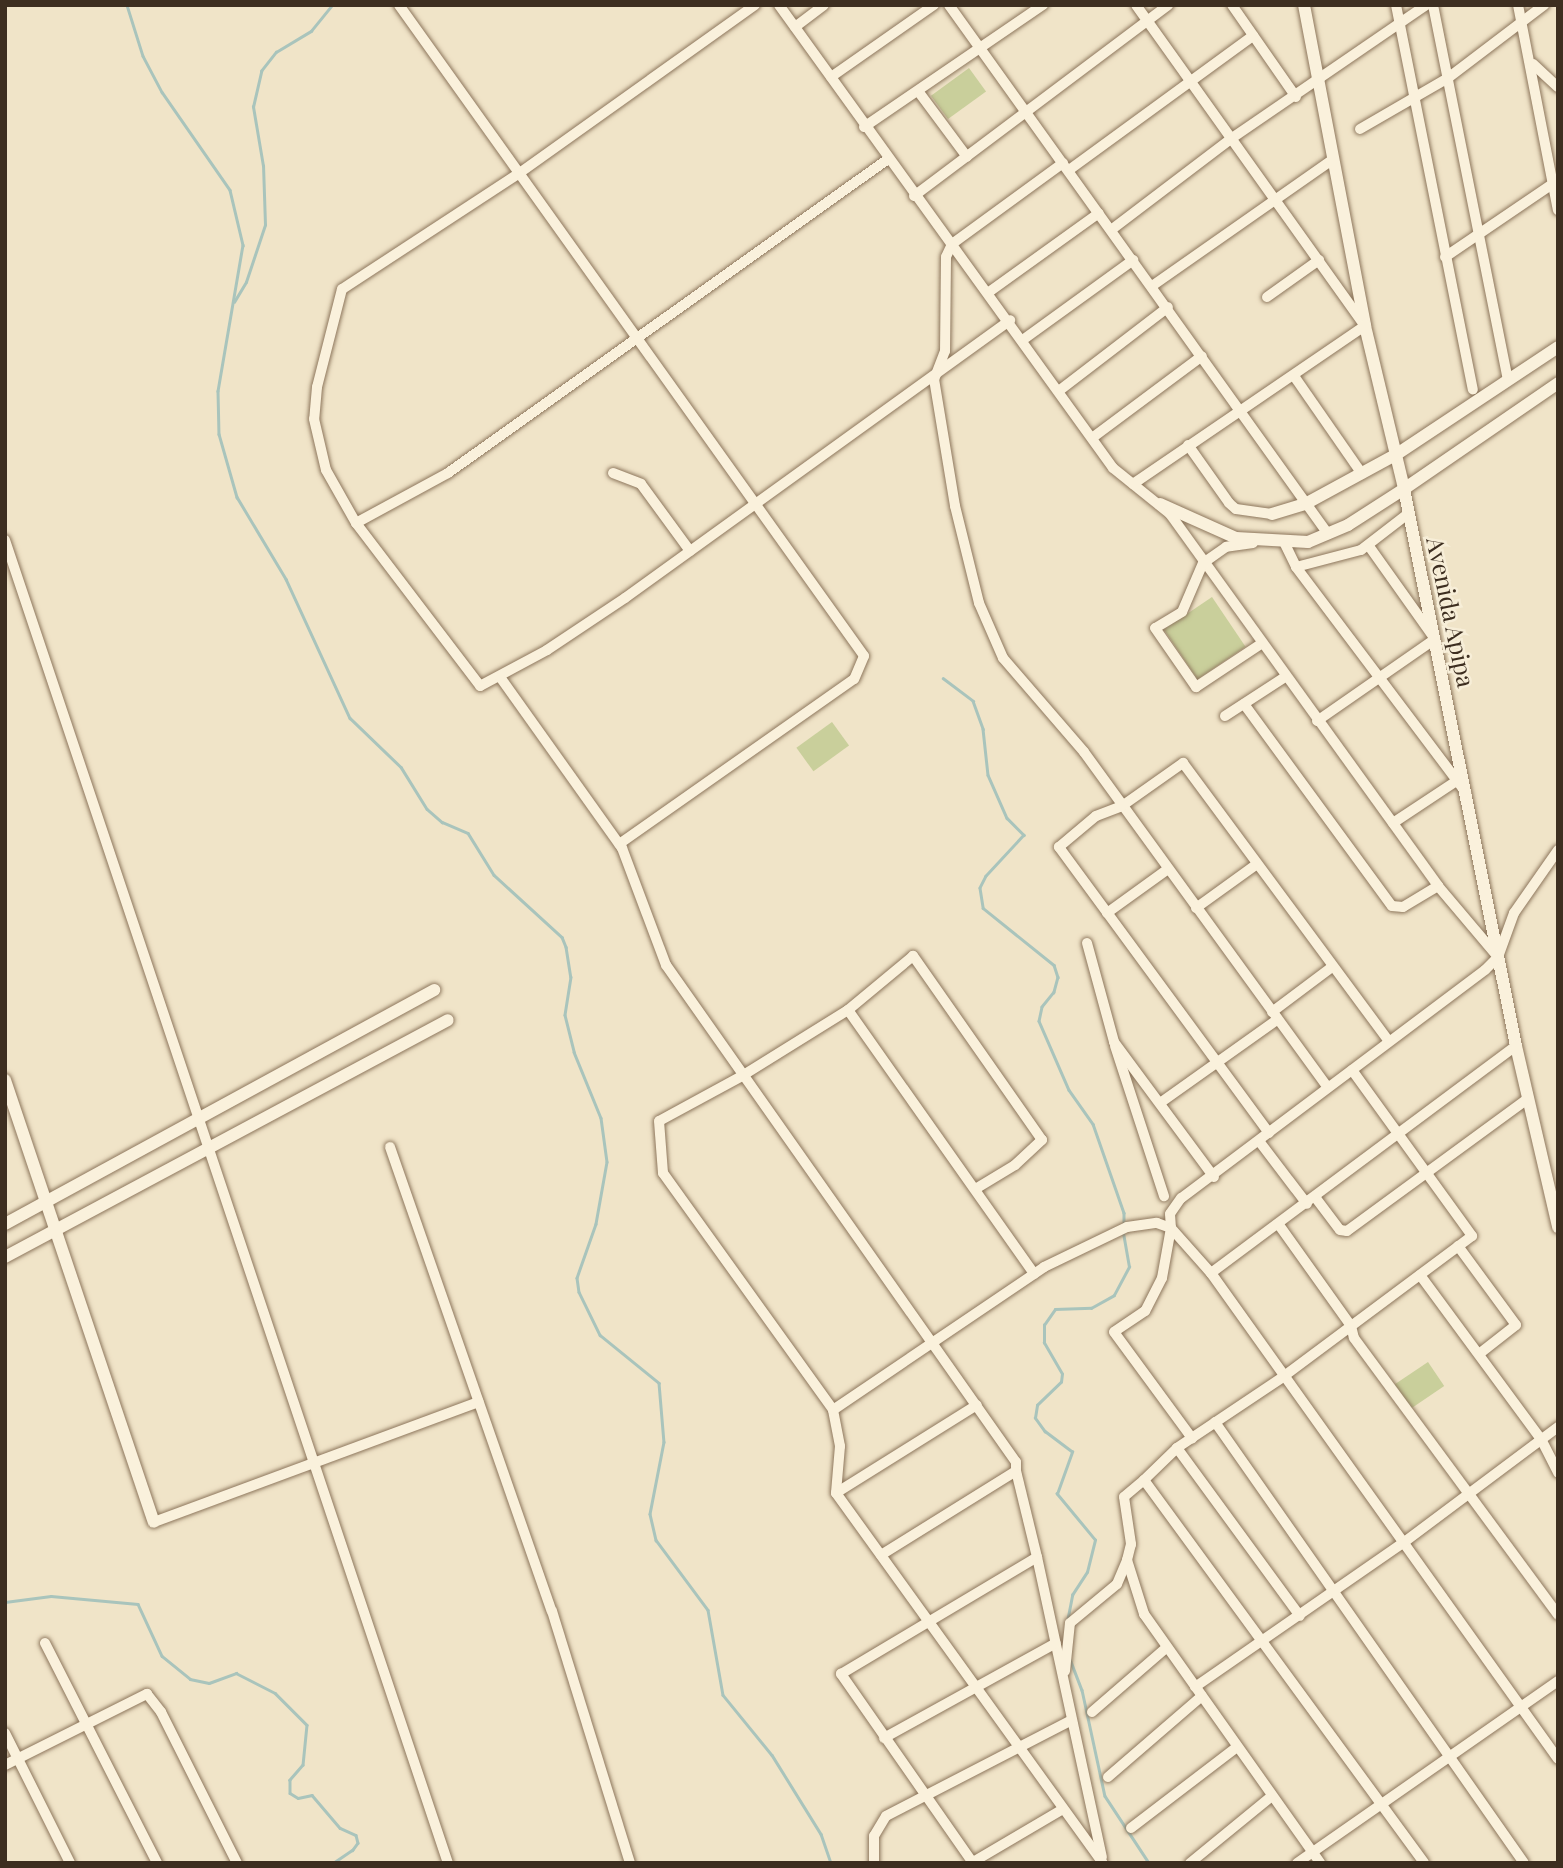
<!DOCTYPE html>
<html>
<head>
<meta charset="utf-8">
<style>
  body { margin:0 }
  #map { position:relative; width:1563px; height:1868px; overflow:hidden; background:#f0e4c8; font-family:"Playfair Display",serif }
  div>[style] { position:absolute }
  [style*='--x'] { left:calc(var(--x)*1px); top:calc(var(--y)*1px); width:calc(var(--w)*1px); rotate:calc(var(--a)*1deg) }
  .green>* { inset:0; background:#c9cf9b; transform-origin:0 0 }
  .stream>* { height:2.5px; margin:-1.25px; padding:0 1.25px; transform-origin:1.25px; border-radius:1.25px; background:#a9c4bc }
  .roads { filter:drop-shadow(0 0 2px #8d765c) drop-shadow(0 0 2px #8d765c) }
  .minor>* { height:10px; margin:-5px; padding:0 5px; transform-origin:5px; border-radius:5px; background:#faf1dc }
  .tertiary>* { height:12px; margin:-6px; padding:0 6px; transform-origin:6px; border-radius:6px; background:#faf1dc }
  span { translate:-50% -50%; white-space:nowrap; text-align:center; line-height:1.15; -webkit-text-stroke:5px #f7eed8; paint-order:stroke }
  .street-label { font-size:24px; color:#3d2e20 }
  .frame { position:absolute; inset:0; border:7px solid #3d2e20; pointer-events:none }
</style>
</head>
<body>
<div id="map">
  <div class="green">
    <div style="left:969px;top:68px;width:29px;height:47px;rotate:54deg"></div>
    <div style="left:1212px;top:597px;width:60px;height:58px;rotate:56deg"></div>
    <div style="left:832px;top:722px;width:29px;height:44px;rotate:54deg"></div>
    <div style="left:1428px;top:1362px;width:29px;height:40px;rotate:56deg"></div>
  </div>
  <div class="stream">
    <div style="--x:127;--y:5;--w:53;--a:72.6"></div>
    <div style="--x:143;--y:56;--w:41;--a:62.2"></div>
    <div style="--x:162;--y:92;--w:119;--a:55.2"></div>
    <div style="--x:230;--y:190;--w:57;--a:76.7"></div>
    <div style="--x:243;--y:245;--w:148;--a:99.7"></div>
    <div style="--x:218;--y:391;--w:43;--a:88.7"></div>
    <div style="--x:219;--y:434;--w:66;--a:74.1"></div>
    <div style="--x:237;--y:497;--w:96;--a:59.1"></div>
    <div style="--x:286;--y:579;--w:153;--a:65.3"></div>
    <div style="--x:350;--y:718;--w:71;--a:43.9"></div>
    <div style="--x:401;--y:767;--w:49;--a:58.2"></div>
    <div style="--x:427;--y:809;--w:20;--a:41"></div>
    <div style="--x:442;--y:822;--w:28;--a:23"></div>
    <div style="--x:468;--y:833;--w:49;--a:58.2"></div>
    <div style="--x:494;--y:875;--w:92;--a:42.4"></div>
    <div style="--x:562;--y:937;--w:11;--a:68"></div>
    <div style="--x:566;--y:947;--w:30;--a:81"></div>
    <div style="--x:571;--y:977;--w:38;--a:99"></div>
    <div style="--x:565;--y:1015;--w:38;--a:76"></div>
    <div style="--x:574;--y:1052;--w:71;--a:67.8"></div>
    <div style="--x:601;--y:1118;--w:44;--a:82.2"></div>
    <div style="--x:607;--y:1162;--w:63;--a:100.1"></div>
    <div style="--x:596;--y:1224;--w:57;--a:109.4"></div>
    <div style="--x:577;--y:1278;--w:14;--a:82"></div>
    <div style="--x:579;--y:1292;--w:48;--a:64"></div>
    <div style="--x:600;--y:1335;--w:76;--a:39.1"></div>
    <div style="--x:659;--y:1383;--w:59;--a:85.2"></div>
    <div style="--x:664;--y:1442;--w:73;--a:101"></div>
    <div style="--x:650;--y:1514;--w:27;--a:77"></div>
    <div style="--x:656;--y:1540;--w:87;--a:53.4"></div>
    <div style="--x:708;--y:1610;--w:86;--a:80"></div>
    <div style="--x:723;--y:1695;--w:77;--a:50.8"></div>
    <div style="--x:772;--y:1755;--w:93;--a:58.2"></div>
    <div style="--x:821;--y:1834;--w:31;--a:71"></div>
    <div style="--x:234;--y:302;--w:23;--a:-59"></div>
    <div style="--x:246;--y:282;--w:60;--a:-71.6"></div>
    <div style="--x:265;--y:225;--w:59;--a:-91.9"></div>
    <div style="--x:263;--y:166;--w:60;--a:-99.6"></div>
    <div style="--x:253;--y:107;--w:37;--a:-77"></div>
    <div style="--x:261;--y:71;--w:24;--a:-52"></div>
    <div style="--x:276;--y:52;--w:41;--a:-31"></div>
    <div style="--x:311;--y:31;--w:33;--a:-51"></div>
    <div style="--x:943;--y:678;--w:38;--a:37"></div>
    <div style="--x:973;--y:701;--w:30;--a:70"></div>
    <div style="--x:983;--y:729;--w:46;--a:83.8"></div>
    <div style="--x:988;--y:775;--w:47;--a:66.2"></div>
    <div style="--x:1007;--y:818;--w:24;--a:45"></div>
    <div style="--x:1024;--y:835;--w:56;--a:132.8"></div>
    <div style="--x:986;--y:876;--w:13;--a:117"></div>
    <div style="--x:980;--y:888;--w:20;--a:81"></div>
    <div style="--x:983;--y:908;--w:91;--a:38.8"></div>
    <div style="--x:1054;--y:965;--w:13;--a:72"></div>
    <div style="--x:1058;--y:977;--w:16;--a:105"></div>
    <div style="--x:1054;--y:992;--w:19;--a:129"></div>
    <div style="--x:1042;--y:1007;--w:14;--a:102"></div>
    <div style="--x:1039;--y:1021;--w:75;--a:66.5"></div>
    <div style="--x:1069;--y:1090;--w:42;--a:54.8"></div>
    <div style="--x:1093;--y:1124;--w:94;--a:70.8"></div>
    <div style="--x:1124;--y:1213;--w:13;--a:90"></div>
    <div style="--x:5;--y:1602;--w:46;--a:-7.4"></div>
    <div style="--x:51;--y:1596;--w:87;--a:5.3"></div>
    <div style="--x:138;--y:1604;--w:57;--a:65.2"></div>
    <div style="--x:162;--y:1656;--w:36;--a:39"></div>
    <div style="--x:190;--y:1679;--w:19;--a:12"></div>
    <div style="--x:209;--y:1683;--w:29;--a:-20"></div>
    <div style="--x:236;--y:1673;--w:44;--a:27.1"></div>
    <div style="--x:275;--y:1693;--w:45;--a:45"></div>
    <div style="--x:307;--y:1725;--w:40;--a:95.7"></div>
    <div style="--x:303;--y:1765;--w:20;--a:131"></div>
    <div style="--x:290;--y:1780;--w:13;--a:90"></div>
    <div style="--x:290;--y:1793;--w:9;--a:32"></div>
    <div style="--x:298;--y:1798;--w:14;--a:-12"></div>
    <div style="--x:312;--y:1795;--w:43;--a:49.7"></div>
    <div style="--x:340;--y:1828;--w:17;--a:24"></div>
    <div style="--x:356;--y:1835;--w:8;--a:76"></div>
    <div style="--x:358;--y:1843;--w:9;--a:126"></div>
    <div style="--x:353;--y:1850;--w:23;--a:146"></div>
    <div style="--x:1065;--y:1632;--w:38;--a:-79"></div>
    <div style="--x:1072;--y:1595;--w:27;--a:-57"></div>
    <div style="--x:1087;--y:1572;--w:33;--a:-76"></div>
    <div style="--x:1095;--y:1540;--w:60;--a:-129.6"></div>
    <div style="--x:1057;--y:1494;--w:45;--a:-70.3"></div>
    <div style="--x:1072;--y:1452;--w:34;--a:-143"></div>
    <div style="--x:1045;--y:1432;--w:17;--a:-126"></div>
    <div style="--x:1035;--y:1418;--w:13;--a:-81"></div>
    <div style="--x:1037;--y:1405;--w:33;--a:-44"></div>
    <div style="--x:1061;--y:1382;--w:8;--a:-83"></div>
    <div style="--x:1062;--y:1374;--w:36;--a:-120"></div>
    <div style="--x:1044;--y:1343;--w:18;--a:-90"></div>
    <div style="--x:1044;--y:1325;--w:19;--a:-55"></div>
    <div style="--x:1055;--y:1309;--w:36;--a:-2"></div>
    <div style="--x:1091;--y:1308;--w:26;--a:-29"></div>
    <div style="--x:1114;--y:1295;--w:32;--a:-62"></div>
    <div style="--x:1129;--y:1267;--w:36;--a:-100"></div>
    <div style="--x:1070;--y:1659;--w:33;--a:69"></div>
    <div style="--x:1082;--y:1690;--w:108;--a:77.8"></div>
    <div style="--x:1105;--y:1796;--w:80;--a:56.7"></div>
  </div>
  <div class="roads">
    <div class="minor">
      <div style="--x:399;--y:5;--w:800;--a:54.46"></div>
      <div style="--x:864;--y:656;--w:25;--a:113"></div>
      <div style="--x:854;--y:679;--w:287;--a:144.9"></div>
      <div style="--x:755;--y:5;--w:291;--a:144.5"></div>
      <div style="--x:518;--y:174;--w:210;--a:146.8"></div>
      <div style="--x:342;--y:289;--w:101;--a:104.3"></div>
      <div style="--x:317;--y:387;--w:32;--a:95"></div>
      <div style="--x:314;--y:419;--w:52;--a:76.8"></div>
      <div style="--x:326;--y:470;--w:61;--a:60.5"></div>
      <div style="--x:356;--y:523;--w:205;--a:52.7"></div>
      <div style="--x:480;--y:686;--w:76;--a:-28.2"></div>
      <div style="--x:547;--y:650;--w:94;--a:-33.7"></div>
      <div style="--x:625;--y:598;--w:475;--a:-35.8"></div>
      <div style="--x:779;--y:5;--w:571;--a:54.19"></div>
      <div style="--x:1113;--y:468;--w:73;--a:38.9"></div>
      <div style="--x:1170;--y:514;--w:458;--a:54.2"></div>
      <div style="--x:1438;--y:886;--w:93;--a:49.8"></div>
      <div style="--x:949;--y:5;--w:651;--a:54.38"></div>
      <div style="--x:1232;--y:5;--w:112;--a:55.2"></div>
      <div style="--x:1396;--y:5;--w:392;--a:78.7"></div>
      <div style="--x:1433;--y:5;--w:381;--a:78.7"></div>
      <div style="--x:1518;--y:5;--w:209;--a:79"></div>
      <div style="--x:795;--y:27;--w:36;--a:-37"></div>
      <div style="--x:1533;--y:64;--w:34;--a:43"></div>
      <div style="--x:831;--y:77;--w:126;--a:-35"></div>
      <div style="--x:918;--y:91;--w:82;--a:53.4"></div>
      <div style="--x:864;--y:127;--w:217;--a:-34.3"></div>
      <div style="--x:1360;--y:129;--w:102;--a:-30.1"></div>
      <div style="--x:1448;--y:78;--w:121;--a:-37.2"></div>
      <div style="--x:1063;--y:163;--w:137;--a:143.9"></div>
      <div style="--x:952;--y:244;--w:14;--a:115"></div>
      <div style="--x:946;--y:257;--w:94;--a:90.6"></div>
      <div style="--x:945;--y:351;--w:30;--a:111"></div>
      <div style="--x:934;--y:379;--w:129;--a:80.6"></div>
      <div style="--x:955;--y:506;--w:100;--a:76.1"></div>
      <div style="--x:979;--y:603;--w:60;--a:66.4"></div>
      <div style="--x:1003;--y:658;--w:124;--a:49.2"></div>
      <div style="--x:1084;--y:752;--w:414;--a:54"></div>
      <div style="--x:1069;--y:170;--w:228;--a:-36.1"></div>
      <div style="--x:914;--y:196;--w:318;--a:-36.9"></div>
      <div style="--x:1111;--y:230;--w:152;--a:-37.2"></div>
      <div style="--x:1232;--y:138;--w:235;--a:-34.4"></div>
      <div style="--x:1445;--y:257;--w:135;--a:-34.2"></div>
      <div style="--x:1152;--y:286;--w:220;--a:-35"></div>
      <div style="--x:989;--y:292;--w:135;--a:-35.7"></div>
      <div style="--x:1267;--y:297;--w:64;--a:-35.4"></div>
      <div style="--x:1024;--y:339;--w:135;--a:-35.9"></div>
      <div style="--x:1294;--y:376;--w:119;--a:55.2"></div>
      <div style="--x:1060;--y:390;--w:136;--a:-37.5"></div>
      <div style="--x:1092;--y:438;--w:137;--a:-36.7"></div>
      <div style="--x:1188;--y:445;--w:71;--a:54.7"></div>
      <div style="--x:1229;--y:503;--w:9;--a:41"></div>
      <div style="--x:1236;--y:509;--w:36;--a:8"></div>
      <div style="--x:613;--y:473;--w:30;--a:21"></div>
      <div style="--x:641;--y:484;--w:83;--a:53.8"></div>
      <div style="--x:1133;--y:484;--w:281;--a:-34.3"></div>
      <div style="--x:1365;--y:326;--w:394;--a:-125.5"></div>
      <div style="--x:356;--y:523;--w:105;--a:-28.5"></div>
      <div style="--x:448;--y:473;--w:541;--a:-35.51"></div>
      <div style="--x:5;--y:540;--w:1395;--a:71.49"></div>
      <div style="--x:1253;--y:543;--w:27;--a:172"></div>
      <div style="--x:1226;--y:547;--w:28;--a:145"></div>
      <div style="--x:1203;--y:563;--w:53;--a:113.2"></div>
      <div style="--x:1182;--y:612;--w:31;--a:149"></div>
      <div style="--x:1155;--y:628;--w:72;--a:55.2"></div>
      <div style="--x:1196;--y:687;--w:78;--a:-33.5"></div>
      <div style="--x:1285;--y:544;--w:25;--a:64"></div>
      <div style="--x:1296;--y:567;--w:283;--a:53"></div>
      <div style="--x:1296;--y:567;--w:67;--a:-14.7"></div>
      <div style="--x:1361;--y:550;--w:61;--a:-37.6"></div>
      <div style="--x:500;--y:677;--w:210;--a:54.5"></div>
      <div style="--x:622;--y:848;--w:125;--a:69.4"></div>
      <div style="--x:666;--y:965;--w:608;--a:54.85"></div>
      <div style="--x:1016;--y:1462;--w:9;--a:90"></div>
      <div style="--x:1016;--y:1471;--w:159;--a:148.1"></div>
      <div style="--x:1244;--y:704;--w:250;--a:53.8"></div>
      <div style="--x:1392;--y:906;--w:11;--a:5"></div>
      <div style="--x:1403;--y:907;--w:41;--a:-31"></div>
      <div style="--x:1225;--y:716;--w:72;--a:-33"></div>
      <div style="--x:1317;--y:721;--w:144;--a:-34.8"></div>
      <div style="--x:1435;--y:639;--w:114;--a:-125.4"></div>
      <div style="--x:1393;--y:823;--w:74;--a:-33.5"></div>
      <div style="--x:1558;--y:850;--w:77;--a:124.9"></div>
      <div style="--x:1514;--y:913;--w:47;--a:110"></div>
      <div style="--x:1498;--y:957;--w:18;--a:135"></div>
      <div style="--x:1485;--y:970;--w:380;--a:143.1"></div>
      <div style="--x:1181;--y:1198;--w:19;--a:125"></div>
      <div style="--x:1170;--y:1214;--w:14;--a:86"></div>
      <div style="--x:1171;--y:1228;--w:60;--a:48.4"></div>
      <div style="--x:1211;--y:1273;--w:597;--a:54.47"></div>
      <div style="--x:1196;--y:908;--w:75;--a:-35.8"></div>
      <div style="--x:1107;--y:913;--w:75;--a:-35.8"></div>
      <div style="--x:1087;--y:943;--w:103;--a:74.7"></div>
      <div style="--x:1114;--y:1042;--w:168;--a:53.5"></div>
      <div style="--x:848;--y:1010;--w:323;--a:54.8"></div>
      <div style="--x:1272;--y:1012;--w:75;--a:-36.9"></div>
      <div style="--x:1115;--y:1046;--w:158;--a:71.9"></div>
      <div style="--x:1352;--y:1070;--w:205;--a:54.1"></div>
      <div style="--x:1472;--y:1236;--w:236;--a:143.3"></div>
      <div style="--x:1283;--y:1377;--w:128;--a:146.2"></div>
      <div style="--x:1177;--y:1448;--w:46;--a:135.9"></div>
      <div style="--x:1144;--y:1480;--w:474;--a:53.8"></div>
      <div style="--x:1160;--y:1103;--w:143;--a:-35.4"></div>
      <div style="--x:1269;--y:1133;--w:355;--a:-126.3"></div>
      <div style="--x:1059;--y:847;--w:48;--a:-40"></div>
      <div style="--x:1096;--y:816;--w:28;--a:-21"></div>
      <div style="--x:1122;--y:806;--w:75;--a:-35.2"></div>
      <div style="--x:1183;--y:763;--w:346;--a:53.5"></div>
      <div style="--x:1259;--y:1141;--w:79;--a:52.7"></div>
      <div style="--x:390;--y:1147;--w:491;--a:70.8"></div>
      <div style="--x:552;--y:1611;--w:264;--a:72.8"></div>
      <div style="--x:977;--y:1188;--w:44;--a:-31.2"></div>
      <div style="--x:1015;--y:1165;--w:37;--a:-43"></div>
      <div style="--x:1042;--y:1140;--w:225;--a:-125"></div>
      <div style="--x:913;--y:956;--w:85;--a:140.3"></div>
      <div style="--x:848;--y:1010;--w:125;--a:148.1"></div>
      <div style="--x:742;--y:1076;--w:94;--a:151.5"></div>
      <div style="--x:659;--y:1121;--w:52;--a:85.6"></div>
      <div style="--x:663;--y:1173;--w:292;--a:54.3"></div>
      <div style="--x:833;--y:1410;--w:37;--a:79"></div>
      <div style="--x:840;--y:1446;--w:47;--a:94.9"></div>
      <div style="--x:836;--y:1493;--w:456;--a:54.2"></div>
      <div style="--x:1315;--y:1197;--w:41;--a:52.9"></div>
      <div style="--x:1340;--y:1230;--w:7;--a:8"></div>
      <div style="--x:1347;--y:1231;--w:225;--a:-36.2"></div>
      <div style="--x:1279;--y:1225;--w:124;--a:54.5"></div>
      <div style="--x:1351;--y:1326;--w:12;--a:76"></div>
      <div style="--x:1354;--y:1338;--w:344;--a:53.6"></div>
      <div style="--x:1458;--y:1246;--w:98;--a:53.7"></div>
      <div style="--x:1516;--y:1325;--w:47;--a:141.9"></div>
      <div style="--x:1211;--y:1273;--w:380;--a:-36.7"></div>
      <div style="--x:1420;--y:1275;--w:204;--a:53.6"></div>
      <div style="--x:1541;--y:1439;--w:38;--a:63"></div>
      <div style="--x:833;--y:1410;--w:255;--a:-34.1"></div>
      <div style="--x:1044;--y:1267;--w:92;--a:-25.7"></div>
      <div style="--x:1127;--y:1227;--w:30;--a:-8"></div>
      <div style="--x:1157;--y:1223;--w:15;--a:20"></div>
      <div style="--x:1171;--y:1228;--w:51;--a:100.2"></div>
      <div style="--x:1162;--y:1278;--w:37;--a:117"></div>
      <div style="--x:1145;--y:1311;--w:37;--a:146"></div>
      <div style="--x:1114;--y:1332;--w:132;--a:53.7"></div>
      <div style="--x:1215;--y:1422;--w:538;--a:54.98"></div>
      <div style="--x:1177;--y:1448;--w:208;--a:53.8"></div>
      <div style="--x:1144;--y:1480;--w:26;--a:140"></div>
      <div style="--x:1124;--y:1497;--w:48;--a:81.5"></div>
      <div style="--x:1131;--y:1544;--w:16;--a:104"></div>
      <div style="--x:1127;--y:1560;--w:57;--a:72.5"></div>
      <div style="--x:1144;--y:1614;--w:305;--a:54.7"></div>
      <div style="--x:836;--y:1493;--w:166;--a:-32"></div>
      <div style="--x:154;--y:1522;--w:346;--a:-20.3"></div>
      <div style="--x:1037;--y:1557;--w:307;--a:77.8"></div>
      <div style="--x:45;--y:1643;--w:247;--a:63"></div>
      <div style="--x:1065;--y:1671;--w:48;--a:-84.1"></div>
      <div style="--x:1070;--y:1623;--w:61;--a:-39.7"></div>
      <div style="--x:1117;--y:1584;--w:26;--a:-67"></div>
      <div style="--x:1195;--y:1687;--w:253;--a:-34.7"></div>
      <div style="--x:1403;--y:1543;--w:194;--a:-36.8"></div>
      <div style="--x:1092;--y:1712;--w:99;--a:-40.9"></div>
      <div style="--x:5;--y:1733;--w:145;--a:63.4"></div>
      <div style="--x:884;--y:1738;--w:196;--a:-28.9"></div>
      <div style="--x:5;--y:1765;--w:159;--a:-26.6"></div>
      <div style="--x:147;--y:1694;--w:23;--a:52"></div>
      <div style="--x:161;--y:1712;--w:169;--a:63.3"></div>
      <div style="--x:1108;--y:1777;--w:124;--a:-40.8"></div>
      <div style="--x:1131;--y:1828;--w:133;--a:-37.4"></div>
      <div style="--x:973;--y:1862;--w:104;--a:-30.5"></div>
      <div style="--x:874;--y:1863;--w:27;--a:-90"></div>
      <div style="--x:874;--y:1836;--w:23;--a:-59"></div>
      <div style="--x:886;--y:1816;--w:207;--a:-27.3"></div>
      <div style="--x:973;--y:1863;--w:231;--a:-124.9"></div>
      <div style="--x:841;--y:1674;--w:228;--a:-30.8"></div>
      <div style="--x:1037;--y:1557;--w:89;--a:-103.7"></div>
      <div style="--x:1190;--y:1863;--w:106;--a:-39.3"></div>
      <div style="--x:1297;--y:1863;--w:318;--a:-34.9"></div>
    </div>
    <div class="tertiary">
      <div style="--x:1304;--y:5;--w:327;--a:79.2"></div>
      <div style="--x:1365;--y:326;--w:168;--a:76.5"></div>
      <div style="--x:1404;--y:489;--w:568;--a:78.63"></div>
      <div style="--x:1516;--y:1046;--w:186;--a:76.9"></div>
      <div style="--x:1160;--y:504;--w:83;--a:24.1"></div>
      <div style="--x:1236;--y:538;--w:72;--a:3.2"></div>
      <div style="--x:1308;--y:542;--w:43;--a:-23"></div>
      <div style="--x:1348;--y:525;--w:67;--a:-32.7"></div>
      <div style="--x:1404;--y:489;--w:187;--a:-34.5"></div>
      <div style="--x:1272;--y:514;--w:37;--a:-17"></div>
      <div style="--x:1307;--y:503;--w:102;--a:-28.6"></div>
      <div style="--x:1397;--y:454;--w:193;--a:-33.6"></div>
      <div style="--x:5;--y:1080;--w:466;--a:71.4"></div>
      <div style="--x:5;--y:1224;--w:489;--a:-28.6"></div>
      <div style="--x:5;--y:1257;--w:502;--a:-28.15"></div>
    </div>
  </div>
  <div class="street-label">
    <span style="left:1451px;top:612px;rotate:78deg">Avenida Apipa</span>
  </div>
  <div class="frame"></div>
</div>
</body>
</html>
